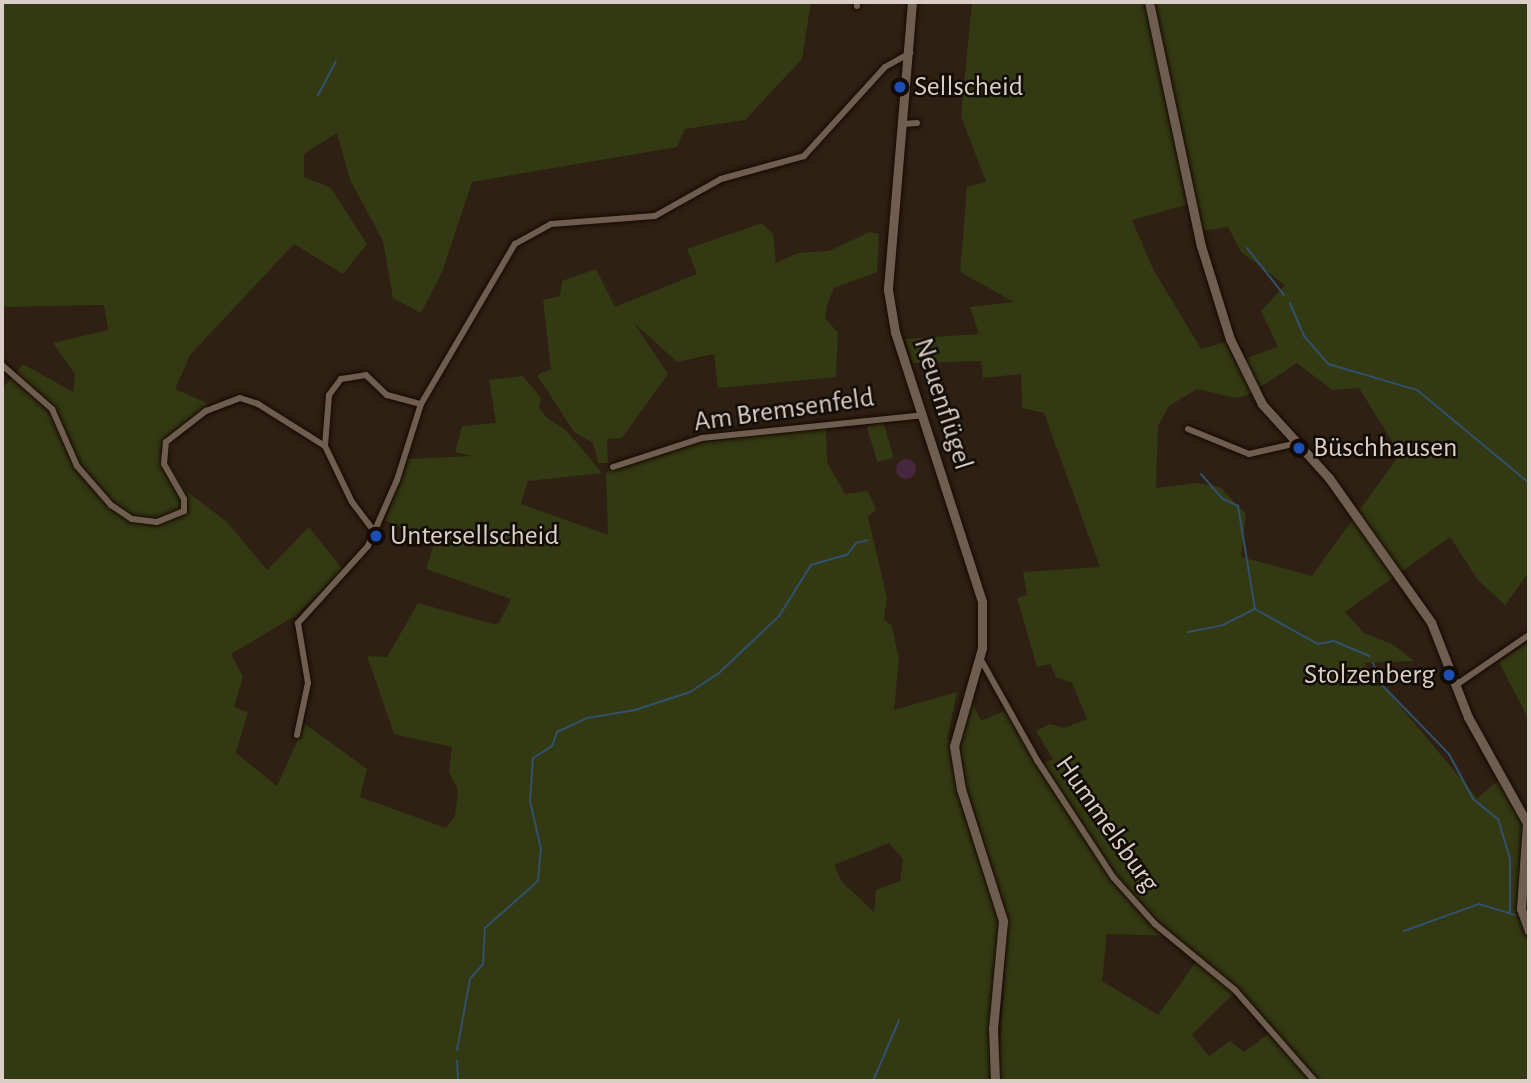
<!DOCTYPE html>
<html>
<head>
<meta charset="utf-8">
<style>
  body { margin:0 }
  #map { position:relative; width:1531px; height:1083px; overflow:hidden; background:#2e2013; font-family:"Alegreya Sans",sans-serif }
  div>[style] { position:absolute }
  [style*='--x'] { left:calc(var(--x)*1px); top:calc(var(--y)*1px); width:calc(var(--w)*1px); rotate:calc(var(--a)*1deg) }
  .green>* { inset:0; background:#333912; transform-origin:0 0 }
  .stream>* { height:2px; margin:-1px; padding:0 1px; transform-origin:1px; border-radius:1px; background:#31516d }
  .building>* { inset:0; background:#47273e }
  .round { border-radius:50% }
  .roads { filter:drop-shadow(0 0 2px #160901) drop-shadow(0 0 2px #160901) }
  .street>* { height:6px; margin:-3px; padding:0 3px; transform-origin:3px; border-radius:3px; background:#6f5e50 }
  .secondary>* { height:9px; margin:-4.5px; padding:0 4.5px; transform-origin:4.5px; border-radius:4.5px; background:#6f5e50 }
  .dots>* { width:19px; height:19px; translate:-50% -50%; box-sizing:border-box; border:4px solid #120b06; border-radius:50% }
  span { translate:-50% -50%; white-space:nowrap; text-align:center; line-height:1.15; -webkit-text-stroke:5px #120b06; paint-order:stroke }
  .poi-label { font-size:28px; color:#d9cfc7 }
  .left { translate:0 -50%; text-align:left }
  .right { translate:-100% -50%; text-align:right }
  .street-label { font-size:28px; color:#d9cfc7 }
  .frame { position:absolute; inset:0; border:4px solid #d9cfc7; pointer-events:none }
</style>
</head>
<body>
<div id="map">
  <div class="green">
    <div style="clip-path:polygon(evenodd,2px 2px,811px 2px,802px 59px,745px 120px,685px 129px,677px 147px,472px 182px,442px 272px,421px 313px,393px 298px,383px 241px,350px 180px,337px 133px,304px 154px,304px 177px,331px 188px,367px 244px,343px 274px,294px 244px,190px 355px,175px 389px,207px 403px,205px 416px,173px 441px,168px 461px,186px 491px,227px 522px,267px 570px,309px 527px,343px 570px,295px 616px,231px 654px,243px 677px,234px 707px,248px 712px,236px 753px,277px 786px,305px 724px,367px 769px,360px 797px,446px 828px,455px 816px,458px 790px,449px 772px,452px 747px,394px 734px,367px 656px,387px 657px,418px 603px,493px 624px,499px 623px,511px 599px,426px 569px,436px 538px,385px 521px,408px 459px,472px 456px,455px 452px,462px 426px,496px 423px,489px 380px,523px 376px,541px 398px,539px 408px,547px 418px,566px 430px,602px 473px,528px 481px,521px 504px,608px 535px,606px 472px,704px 442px,826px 428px,827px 462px,845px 494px,868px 491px,876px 510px,868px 517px,887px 598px,884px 619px,892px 626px,899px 660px,894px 710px,957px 692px,947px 740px,960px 741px,970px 698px,981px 721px,1009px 709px,1041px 764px,1053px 759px,1036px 731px,1050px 724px,1064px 728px,1087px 719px,1072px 683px,1056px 677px,1050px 664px,1037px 667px,1017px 598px,1027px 595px,1023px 572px,1100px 567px,1044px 413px,1022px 408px,1021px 374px,983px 378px,981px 361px,913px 363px,905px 339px,979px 334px,970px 307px,1014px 302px,960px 272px,967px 187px,986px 182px,961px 116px,972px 2px,1145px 2px,1189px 204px,1132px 220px,1153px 269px,1201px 349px,1226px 342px,1235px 362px,1278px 347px,1261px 311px,1285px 285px,1241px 252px,1228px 227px,1202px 231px,1151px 2px,1529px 2px,1529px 572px,1505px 605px,1478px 580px,1450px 537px,1345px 612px,1364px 633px,1394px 645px,1414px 661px,1364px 663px,1477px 798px,1504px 776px,1519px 799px,1529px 842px,1529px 1081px,998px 1081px,1008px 921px,971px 801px,961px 805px,1000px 922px,993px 1081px,2px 1081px,2px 389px,23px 364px,73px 392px,75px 374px,53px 343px,108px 330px,104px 305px,2px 307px,2px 2px,1297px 363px,1332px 390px,1359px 388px,1400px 454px,1312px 576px,1241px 557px,1246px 514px,1220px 487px,1197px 483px,1156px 488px,1158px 426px,1169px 406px,1197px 389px,1235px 398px,1248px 395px,1297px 363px,2px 2px,889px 843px,903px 859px,900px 881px,876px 890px,874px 912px,842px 882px,834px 865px,889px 843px,2px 2px,1107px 934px,1175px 936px,1200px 956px,1158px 1015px,1102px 981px,1107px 934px,2px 2px,1238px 989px,1275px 1029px,1244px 1052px,1230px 1041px,1209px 1056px,1192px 1035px,1238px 989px)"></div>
    <div style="clip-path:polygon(762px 223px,773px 234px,776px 263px,798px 253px,829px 251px,870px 232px,879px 234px,877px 272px,834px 288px,827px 305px,825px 318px,838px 333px,836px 377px,718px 388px,714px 354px,677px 362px,634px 323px,668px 374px,622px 438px,607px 439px,608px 463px,598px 463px,593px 443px,574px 432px,537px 375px,551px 369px,543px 300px,560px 296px,562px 281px,596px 269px,615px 307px,697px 274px,687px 249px)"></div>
    <div style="left:883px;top:422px;width:37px;height:17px;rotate:73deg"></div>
    <div style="clip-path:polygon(1529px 642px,1529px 720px,1499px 662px)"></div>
  </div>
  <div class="stream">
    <div style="--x:318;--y:95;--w:38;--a:-62"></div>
    <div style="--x:1247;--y:248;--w:60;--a:51.8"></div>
    <div style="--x:1290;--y:303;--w:36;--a:67"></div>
    <div style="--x:1304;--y:336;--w:37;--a:49"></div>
    <div style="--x:1328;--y:364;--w:93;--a:16.3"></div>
    <div style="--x:1417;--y:390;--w:146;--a:39.7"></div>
    <div style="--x:1201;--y:474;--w:33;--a:49"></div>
    <div style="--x:1223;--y:499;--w:17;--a:25"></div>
    <div style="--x:1238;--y:506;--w:104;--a:80.6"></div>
    <div style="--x:1255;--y:609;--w:72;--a:29.1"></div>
    <div style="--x:1318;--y:644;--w:16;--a:-11"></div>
    <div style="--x:1334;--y:641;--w:39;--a:23"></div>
    <div style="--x:1188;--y:632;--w:36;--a:-11"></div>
    <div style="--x:1223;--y:625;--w:36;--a:-27"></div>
    <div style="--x:1373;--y:663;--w:24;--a:68"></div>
    <div style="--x:1382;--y:685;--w:96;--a:45.8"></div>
    <div style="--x:1449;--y:754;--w:51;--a:61.9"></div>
    <div style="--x:1473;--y:799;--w:32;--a:39"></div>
    <div style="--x:1498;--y:819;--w:42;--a:73.3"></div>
    <div style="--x:1510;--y:859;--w:53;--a:90"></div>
    <div style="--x:1404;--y:931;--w:80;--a:-19.8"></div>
    <div style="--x:1479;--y:904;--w:38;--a:17"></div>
    <div style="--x:457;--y:1050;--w:72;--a:-79.6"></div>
    <div style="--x:470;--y:979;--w:20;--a:-49"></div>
    <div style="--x:483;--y:964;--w:36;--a:-87"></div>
    <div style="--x:485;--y:928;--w:71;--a:-41.6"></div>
    <div style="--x:538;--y:881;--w:32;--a:-85"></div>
    <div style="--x:541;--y:849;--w:49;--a:-102.9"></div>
    <div style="--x:530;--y:801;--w:43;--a:-86"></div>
    <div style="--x:533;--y:758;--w:22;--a:-32"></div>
    <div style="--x:552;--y:746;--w:15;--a:-70"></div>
    <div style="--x:557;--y:732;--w:33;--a:-25"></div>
    <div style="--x:587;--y:718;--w:49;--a:-9.5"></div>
    <div style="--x:635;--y:710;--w:58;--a:-18.1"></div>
    <div style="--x:690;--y:692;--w:35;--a:-33"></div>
    <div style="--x:719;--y:673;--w:83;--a:-43.5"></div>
    <div style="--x:779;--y:616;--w:60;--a:-57.9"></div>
    <div style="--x:811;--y:565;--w:37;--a:-16"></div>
    <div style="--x:847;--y:555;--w:15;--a:-53"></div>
    <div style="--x:856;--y:543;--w:12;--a:-14"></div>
    <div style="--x:457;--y:1061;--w:20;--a:87"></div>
    <div style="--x:873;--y:1081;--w:66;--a:-66.9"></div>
  </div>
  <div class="building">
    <div class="round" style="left:896px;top:459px;width:20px;height:20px"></div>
  </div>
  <div class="roads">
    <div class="street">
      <div style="--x:857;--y:2;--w:4;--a:90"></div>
      <div style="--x:903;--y:124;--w:14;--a:-4"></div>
      <div style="--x:2;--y:365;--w:67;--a:41.3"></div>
      <div style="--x:52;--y:409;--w:62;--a:66.3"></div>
      <div style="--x:77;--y:466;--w:52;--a:48.9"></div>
      <div style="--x:111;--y:505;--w:25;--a:34"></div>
      <div style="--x:132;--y:519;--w:25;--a:7"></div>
      <div style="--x:157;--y:522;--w:29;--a:-22"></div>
      <div style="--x:184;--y:511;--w:12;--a:-90"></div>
      <div style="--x:184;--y:499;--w:40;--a:-119.7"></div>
      <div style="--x:164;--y:464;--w:22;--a:-85"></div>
      <div style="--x:166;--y:442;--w:51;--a:-37.8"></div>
      <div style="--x:206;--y:411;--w:36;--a:-21"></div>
      <div style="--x:240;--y:398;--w:19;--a:18"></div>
      <div style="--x:258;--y:404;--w:79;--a:32.1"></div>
      <div style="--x:325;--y:446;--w:62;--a:64.3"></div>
      <div style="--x:352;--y:502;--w:39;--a:53"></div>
      <div style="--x:1188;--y:429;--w:66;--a:22.3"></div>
      <div style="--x:1249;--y:454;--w:49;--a:-12.9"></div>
      <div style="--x:325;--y:446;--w:51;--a:-85.5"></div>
      <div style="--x:329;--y:395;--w:20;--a:-53"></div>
      <div style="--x:341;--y:379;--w:25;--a:-9"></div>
      <div style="--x:366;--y:375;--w:29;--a:44"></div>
      <div style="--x:387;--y:395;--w:35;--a:15"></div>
      <div style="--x:613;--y:467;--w:94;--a:-18"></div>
      <div style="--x:702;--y:438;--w:222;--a:-5.9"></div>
      <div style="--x:980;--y:658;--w:117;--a:60.8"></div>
      <div style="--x:1037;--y:760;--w:140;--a:57"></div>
      <div style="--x:1113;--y:877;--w:63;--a:48.2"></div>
      <div style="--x:1155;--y:924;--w:104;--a:39.5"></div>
      <div style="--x:1235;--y:990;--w:121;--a:48.7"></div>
      <div style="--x:1456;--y:685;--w:88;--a:-34.4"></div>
      <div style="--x:297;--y:735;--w:53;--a:-78.1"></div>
      <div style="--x:308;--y:683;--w:61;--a:-99.5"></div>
      <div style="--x:298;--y:623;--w:104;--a:-47.7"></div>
      <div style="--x:368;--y:546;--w:72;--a:-66.3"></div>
      <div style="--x:397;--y:480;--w:80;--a:-72.5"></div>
      <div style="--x:421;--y:404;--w:186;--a:-59.6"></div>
      <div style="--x:515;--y:244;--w:41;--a:-29.1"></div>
      <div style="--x:551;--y:224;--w:104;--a:-4.4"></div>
      <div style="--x:655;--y:216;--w:76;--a:-29.3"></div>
      <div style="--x:721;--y:179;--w:86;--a:-15.5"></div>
      <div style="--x:804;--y:156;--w:120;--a:-47.7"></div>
      <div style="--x:885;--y:67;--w:29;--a:-29"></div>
    </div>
    <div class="secondary">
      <div style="--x:912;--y:2;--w:289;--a:94.8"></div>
      <div style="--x:888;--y:290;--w:43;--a:80.5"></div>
      <div style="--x:895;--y:332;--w:284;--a:72.1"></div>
      <div style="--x:982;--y:602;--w:46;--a:90"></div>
      <div style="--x:982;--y:648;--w:102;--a:105.9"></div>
      <div style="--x:954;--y:746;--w:44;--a:80.8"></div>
      <div style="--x:961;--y:789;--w:139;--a:72.3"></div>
      <div style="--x:1003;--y:921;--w:107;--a:95.3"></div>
      <div style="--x:993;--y:1028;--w:53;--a:87.8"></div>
      <div style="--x:1149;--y:2;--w:249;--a:78"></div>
      <div style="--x:1201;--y:246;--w:97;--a:72.7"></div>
      <div style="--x:1230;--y:339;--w:72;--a:63.8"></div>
      <div style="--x:1262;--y:404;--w:100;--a:47.8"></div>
      <div style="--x:1329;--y:478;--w:176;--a:54.7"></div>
      <div style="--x:1431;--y:622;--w:102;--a:68.7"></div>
      <div style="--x:1468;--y:717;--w:121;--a:60.9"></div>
      <div style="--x:1527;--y:823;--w:86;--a:94"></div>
      <div style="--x:1521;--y:909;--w:23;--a:70"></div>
    </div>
  </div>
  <div class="dots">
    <div style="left:900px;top:87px;background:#1a4fb4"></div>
    <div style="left:1299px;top:448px;background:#1a4fb4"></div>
    <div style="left:376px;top:536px;background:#1a4fb4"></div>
    <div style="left:1449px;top:675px;background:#1a4fb4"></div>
  </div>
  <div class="poi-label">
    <span class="left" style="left:914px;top:87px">Sellscheid</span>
    <span class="left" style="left:1313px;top:448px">Büschhausen</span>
    <span class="left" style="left:390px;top:536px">Untersellscheid</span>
    <span class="right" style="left:1435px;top:675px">Stolzenberg</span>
  </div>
  <div class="street-label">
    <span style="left:943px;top:404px;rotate:72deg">Neuenflügel</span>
    <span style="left:784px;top:410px;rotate:-8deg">Am Bremsenfeld</span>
    <span style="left:1107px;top:824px;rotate:55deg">Hummelsburg</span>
  </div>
  <div class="frame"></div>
</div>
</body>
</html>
